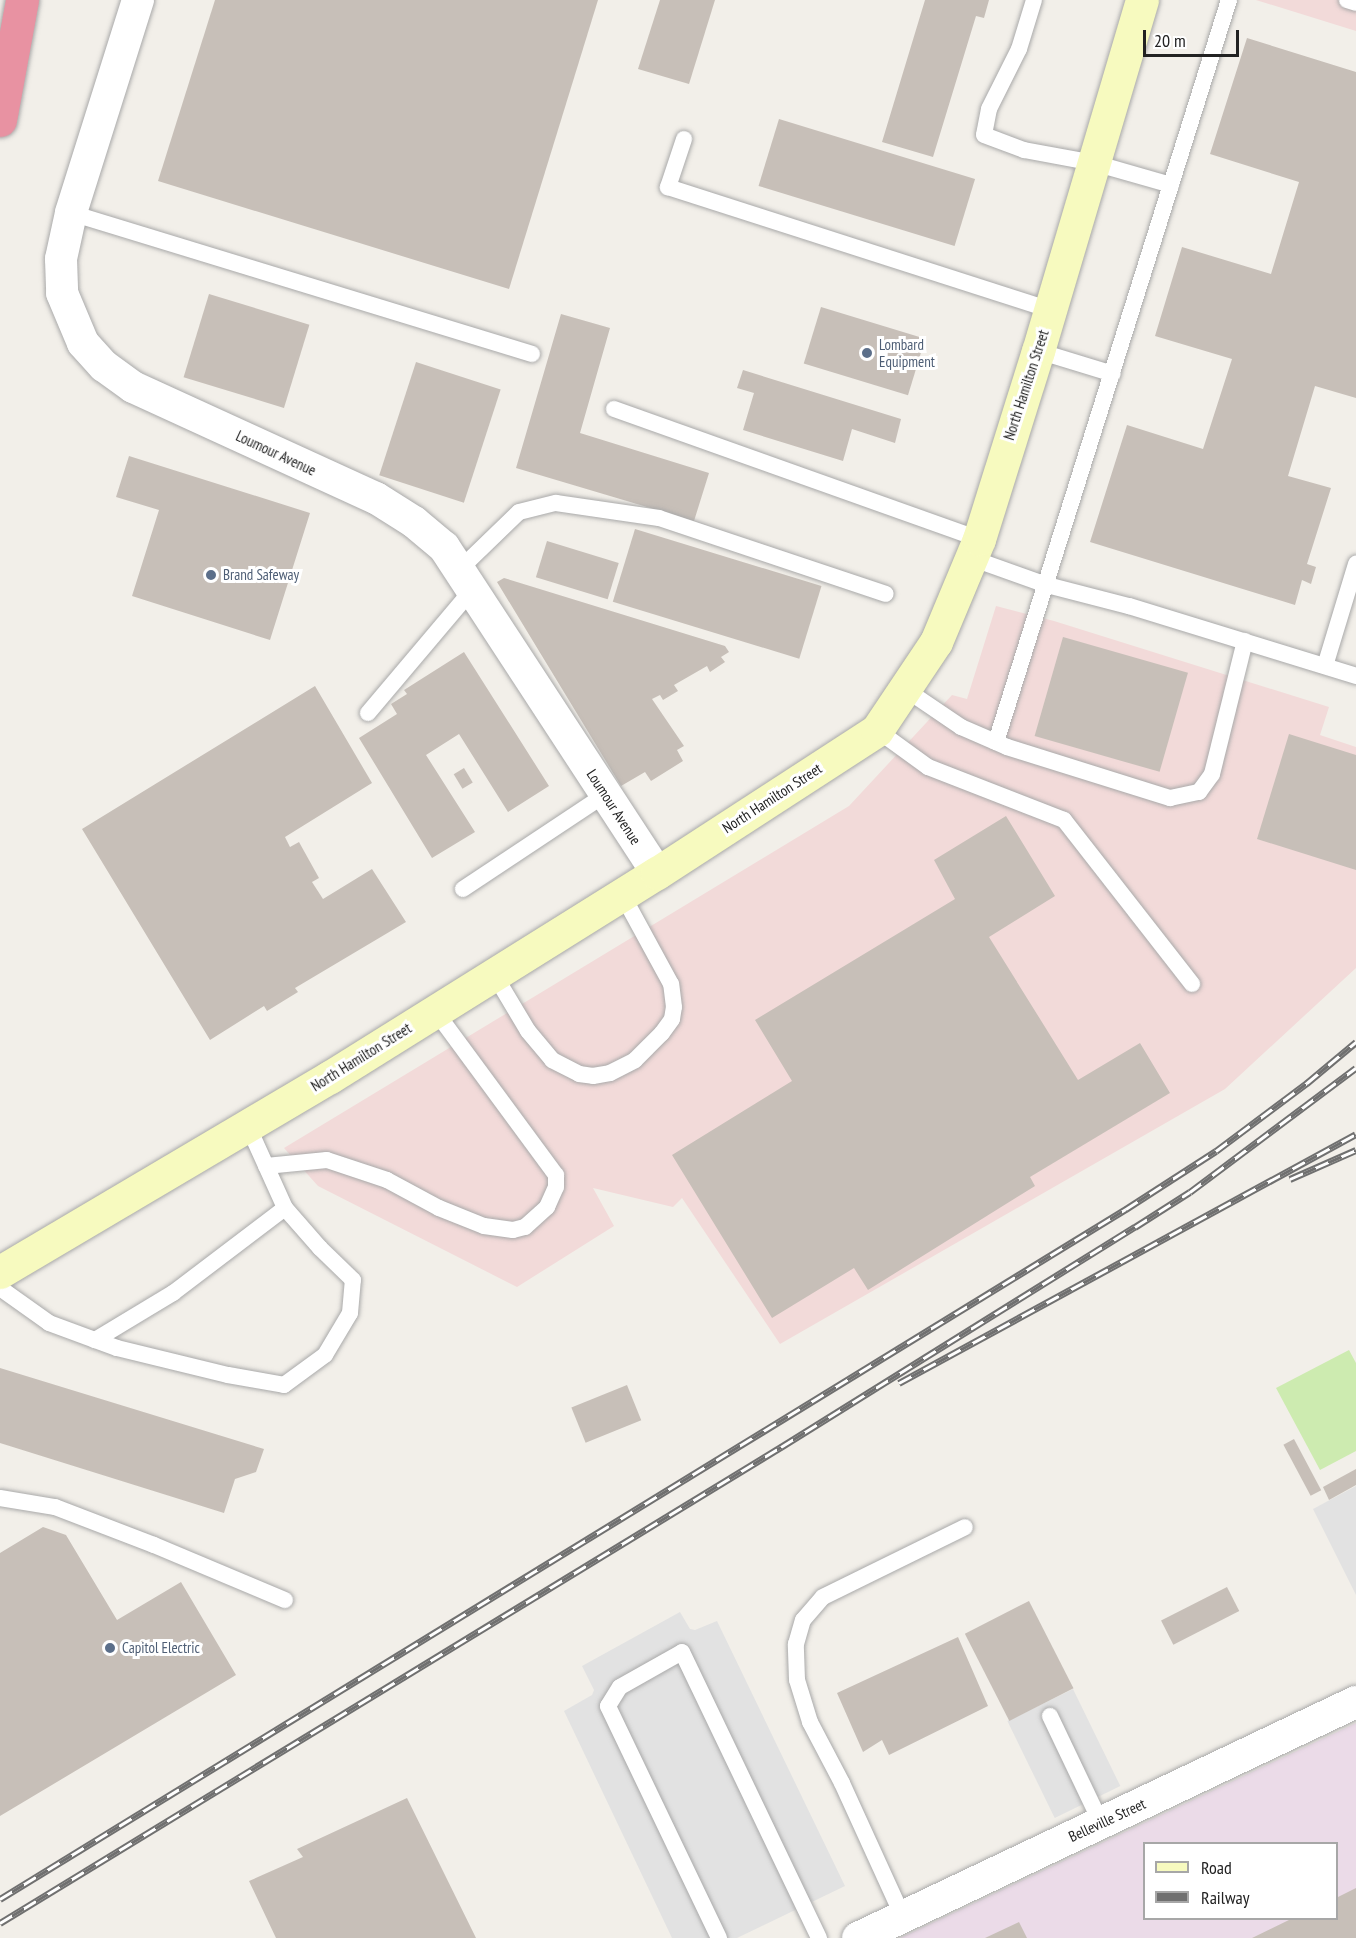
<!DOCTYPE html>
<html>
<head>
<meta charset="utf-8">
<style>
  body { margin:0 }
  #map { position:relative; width:1356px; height:1938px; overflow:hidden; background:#f2efe9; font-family:"PT Sans Narrow",sans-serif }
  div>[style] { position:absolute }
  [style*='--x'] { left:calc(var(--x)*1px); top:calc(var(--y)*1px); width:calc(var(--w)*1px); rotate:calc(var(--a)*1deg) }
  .commercial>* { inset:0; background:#f2dad9 }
  .industrial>* { inset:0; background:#ebdbe8 }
  .grass>* { inset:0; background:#cdebb0 }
  .parking>* { inset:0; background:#e2e2e2; transform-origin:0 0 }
  .building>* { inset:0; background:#c7bfb8; transform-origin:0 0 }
  .roads { filter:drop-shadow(0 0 2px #a9a9a9) drop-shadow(0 0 2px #a9a9a9) }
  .lane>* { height:16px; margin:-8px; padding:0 8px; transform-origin:8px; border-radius:8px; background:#fff }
  .street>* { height:32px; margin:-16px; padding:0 16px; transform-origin:16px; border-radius:16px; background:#fff }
  .secondary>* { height:33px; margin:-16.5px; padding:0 16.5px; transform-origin:16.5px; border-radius:16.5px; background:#f7fabf }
  .highway>* { height:33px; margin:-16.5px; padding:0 16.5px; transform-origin:16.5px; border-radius:16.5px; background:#e892a2 }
  .rail>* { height:7px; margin-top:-3.5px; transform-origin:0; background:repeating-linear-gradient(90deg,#fff 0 14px,#707070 0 28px); box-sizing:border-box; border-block:2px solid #707070 }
  .dots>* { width:16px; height:16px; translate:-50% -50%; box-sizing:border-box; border:3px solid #fff; border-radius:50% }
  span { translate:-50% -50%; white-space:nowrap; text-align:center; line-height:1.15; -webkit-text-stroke:6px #fff; paint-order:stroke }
  .service-label { font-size:15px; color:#4e5e75 }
  .left { translate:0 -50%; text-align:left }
  .street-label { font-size:15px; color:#222 }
  .legend { position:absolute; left:1143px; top:1842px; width:195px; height:78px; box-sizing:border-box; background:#fff; border:2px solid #a7a7a7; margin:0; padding:8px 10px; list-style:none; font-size:18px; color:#222 }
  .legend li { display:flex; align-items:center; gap:12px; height:30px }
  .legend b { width:30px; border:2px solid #a7a7a7 }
  .scale { position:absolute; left:1143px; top:30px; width:96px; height:27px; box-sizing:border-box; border:3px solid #222; border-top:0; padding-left:8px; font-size:18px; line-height:21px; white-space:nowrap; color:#222; -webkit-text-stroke:4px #fff; paint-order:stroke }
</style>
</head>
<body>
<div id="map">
  <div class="commercial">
    <div style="clip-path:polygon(1256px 0,1356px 0,1356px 31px)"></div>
    <div style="clip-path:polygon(996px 606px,1054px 621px,1329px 707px,1320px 735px,1356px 747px,1356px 968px,1225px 1089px,780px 1344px,682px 1198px,673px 1207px,593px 1188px,614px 1226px,517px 1287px,318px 1186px,284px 1148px,849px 806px,952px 695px,967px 699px)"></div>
  </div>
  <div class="industrial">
    <div style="clip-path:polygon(evenodd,1356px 1723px,1356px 1938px,900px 1938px,1356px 1723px,1144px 1844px,1336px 1844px,1336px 1918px,1144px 1918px,1144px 1844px)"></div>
  </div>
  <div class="grass">
    <div style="clip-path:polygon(1349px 1350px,1356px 1363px,1356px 1451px,1320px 1470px,1276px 1388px)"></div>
  </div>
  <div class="parking">
    <div style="clip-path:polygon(1356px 1486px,1356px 1595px,1313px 1509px)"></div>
    <div style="clip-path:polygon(680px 1612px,690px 1629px,695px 1630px,717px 1621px,845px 1886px,737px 1938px,672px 1938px,564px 1711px,592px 1695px,594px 1690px,582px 1666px)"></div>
    <div style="left:1073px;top:1689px;width:108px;height:73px;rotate:64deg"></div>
  </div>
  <div class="building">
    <div style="clip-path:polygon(215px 0,598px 0,509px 289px,158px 181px)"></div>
    <div style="clip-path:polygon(660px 0,715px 0,689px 84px,638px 69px)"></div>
    <div style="clip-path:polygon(925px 0,989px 0,984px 18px,976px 16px,933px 157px,882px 142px)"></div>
    <div style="clip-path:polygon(1247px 38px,1356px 72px,1356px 398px,1315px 386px,1288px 476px,1331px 488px,1307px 564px,1316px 567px,1311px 584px,1302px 580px,1295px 605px,1090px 542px,1127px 425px,1203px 449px,1232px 359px,1155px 336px,1182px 247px,1271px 274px,1299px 182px,1210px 154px)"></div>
    <div style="left:779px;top:119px;width:205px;height:70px;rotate:17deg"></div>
    <div style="left:209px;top:294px;width:105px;height:87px;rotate:17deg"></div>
    <div style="left:821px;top:307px;width:109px;height:59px;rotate:17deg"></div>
    <div style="clip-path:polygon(561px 314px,610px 328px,580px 433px,709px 473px,694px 521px,516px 468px)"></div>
    <div style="left:416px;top:362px;width:89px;height:119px;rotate:18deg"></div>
    <div style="clip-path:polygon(743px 370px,901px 419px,895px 443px,852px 429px,843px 461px,743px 430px,754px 393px,737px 388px)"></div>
    <div style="clip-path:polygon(129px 456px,310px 513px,270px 640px,132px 596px,159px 510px,116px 497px)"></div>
    <div style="left:635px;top:529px;width:195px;height:76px;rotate:17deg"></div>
    <div style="left:547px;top:541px;width:75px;height:38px;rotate:17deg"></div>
    <div style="clip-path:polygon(504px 578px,725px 646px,729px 652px,721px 657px,725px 662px,710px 672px,707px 666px,674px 685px,678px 691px,663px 700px,660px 695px,652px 699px,684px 746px,677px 750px,683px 761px,651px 781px,645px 772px,621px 786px,497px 582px)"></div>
    <div style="left:1063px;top:637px;width:130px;height:103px;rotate:16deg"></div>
    <div style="clip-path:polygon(464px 652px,549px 786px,508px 812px,459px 734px,426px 755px,475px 832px,432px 858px,359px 738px,397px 714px,391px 704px,407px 694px,404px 690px)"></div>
    <div style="clip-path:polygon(315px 686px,372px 783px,285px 837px,290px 847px,299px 842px,319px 878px,312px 882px,323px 899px,372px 869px,406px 922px,295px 988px,298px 992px,267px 1011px,264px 1006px,210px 1040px,82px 829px)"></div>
    <div style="clip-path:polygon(1289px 734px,1356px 755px,1356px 870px,1257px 839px)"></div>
    <div style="left:464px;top:768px;width:17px;height:12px;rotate:59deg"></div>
    <div style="clip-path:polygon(1006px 816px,1055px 896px,989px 937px,1078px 1080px,1140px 1043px,1170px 1093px,1030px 1177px,1035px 1186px,868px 1290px,854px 1268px,772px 1318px,672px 1155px,792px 1081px,755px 1020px,955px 899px,934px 860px)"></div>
    <div style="clip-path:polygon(0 1368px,264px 1449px,256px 1472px,235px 1479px,224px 1513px,0 1443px)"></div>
    <div style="left:627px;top:1385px;width:38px;height:60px;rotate:68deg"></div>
    <div style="left:1294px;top:1439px;width:58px;height:12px;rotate:62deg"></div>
    <div style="clip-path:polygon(1356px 1469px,1356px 1485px,1329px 1500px,1323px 1487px)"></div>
    <div style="clip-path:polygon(43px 1527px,66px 1535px,117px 1620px,181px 1582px,236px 1675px,0 1816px,0 1553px)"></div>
    <div style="left:1227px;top:1587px;width:27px;height:74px;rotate:63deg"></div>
    <div style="left:1029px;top:1601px;width:98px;height:72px;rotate:63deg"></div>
    <div style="clip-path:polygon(958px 1637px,988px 1706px,889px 1755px,882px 1740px,863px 1752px,837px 1693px)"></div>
    <div style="clip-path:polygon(407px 1798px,476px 1938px,276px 1938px,249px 1881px,303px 1857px,297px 1849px)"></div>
    <div style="clip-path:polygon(1356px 1888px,1356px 1938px,1252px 1938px,1293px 1918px,1336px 1918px,1336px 1898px)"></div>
    <div style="clip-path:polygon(1019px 1922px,1027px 1938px,985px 1938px)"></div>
  </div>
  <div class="roads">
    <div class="lane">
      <div style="--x:1034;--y:0;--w:51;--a:107"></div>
      <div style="--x:1019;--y:49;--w:67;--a:116.6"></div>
      <div style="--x:989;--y:109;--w:26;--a:101"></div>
      <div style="--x:984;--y:135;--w:43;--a:20.6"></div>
      <div style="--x:1024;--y:150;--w:71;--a:10.5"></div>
      <div style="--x:1094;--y:163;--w:80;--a:15.9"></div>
      <div style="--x:1347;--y:0;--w:9;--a:18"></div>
      <div style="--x:684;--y:139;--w:51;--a:108.4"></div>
      <div style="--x:668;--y:187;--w:401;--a:17.8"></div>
      <div style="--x:71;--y:213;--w:482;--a:17"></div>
      <div style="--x:1038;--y:351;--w:78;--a:17"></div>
      <div style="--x:614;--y:409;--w:387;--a:19.6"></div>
      <div style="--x:971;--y:558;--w:81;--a:19.6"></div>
      <div style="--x:1047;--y:585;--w:85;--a:14.4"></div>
      <div style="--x:1129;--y:606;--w:238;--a:17.1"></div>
      <div style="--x:459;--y:570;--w:83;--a:-44"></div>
      <div style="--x:519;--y:512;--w:38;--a:-14"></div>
      <div style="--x:556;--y:503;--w:104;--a:8.3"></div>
      <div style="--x:659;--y:518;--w:239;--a:18.5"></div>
      <div style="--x:1325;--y:666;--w:107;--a:-73.1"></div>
      <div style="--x:905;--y:689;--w:68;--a:34.2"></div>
      <div style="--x:961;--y:727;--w:50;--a:23.5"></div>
      <div style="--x:1007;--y:747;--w:171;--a:17.4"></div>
      <div style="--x:1170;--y:798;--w:30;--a:-12"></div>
      <div style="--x:1199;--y:792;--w:22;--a:-54"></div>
      <div style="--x:1212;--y:774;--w:137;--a:-76.1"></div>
      <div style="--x:368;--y:713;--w:161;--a:-49.8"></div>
      <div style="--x:877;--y:730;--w:63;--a:36"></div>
      <div style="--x:928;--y:767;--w:146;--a:21.3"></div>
      <div style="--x:1064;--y:820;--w:208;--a:52"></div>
      <div style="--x:996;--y:742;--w:778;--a:-72.57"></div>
      <div style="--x:463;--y:889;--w:172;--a:-33.6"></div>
      <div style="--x:494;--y:974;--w:66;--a:59.2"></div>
      <div style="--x:528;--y:1031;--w:38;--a:50"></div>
      <div style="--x:552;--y:1060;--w:30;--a:27"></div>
      <div style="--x:579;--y:1074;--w:14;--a:8"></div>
      <div style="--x:593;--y:1076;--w:17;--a:-10"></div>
      <div style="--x:610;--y:1073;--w:28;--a:-27"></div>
      <div style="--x:635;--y:1060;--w:38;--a:-45"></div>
      <div style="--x:662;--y:1033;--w:17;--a:-54"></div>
      <div style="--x:672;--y:1019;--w:12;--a:-81"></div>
      <div style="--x:674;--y:1007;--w:23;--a:-97"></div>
      <div style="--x:671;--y:984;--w:102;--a:-118.6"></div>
      <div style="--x:248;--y:1126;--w:90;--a:65.7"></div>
      <div style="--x:266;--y:1166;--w:61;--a:-5.6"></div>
      <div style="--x:327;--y:1160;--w:63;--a:18.4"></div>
      <div style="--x:387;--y:1180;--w:59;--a:28.3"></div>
      <div style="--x:439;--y:1208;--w:48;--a:21.8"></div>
      <div style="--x:484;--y:1226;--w:29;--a:8"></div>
      <div style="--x:513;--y:1230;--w:12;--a:-14"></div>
      <div style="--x:525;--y:1227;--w:30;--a:-42"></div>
      <div style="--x:547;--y:1207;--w:22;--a:-66"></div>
      <div style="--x:556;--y:1187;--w:12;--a:-90"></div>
      <div style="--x:556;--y:1175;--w:204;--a:-126.4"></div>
      <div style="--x:0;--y:1288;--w:60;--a:35.5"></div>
      <div style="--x:49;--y:1323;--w:49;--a:20.3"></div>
      <div style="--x:95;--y:1340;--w:23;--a:20"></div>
      <div style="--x:117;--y:1348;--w:114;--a:13.7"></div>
      <div style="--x:228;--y:1375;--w:57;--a:10.1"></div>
      <div style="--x:284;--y:1385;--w:51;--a:-36.2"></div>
      <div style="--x:325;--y:1355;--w:49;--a:-59.2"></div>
      <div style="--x:350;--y:1313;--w:33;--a:-85"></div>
      <div style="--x:353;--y:1280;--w:46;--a:-135.9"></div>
      <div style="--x:320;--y:1248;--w:53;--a:-131.2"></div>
      <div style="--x:285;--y:1208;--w:141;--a:142.8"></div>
      <div style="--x:173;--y:1293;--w:91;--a:148.9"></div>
      <div style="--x:0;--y:1498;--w:56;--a:9.3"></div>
      <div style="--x:55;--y:1507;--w:106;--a:21"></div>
      <div style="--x:154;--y:1545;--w:142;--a:22.8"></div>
      <div style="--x:1050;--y:1716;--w:119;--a:64.5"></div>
      <div style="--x:903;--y:1917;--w:147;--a:-114.5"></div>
      <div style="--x:842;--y:1783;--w:69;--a:-117.7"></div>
      <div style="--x:810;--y:1722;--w:44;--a:-107.2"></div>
      <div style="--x:797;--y:1680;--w:36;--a:-92"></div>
      <div style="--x:796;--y:1644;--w:25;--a:-74"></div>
      <div style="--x:803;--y:1620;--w:30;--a:-49"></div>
      <div style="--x:823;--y:1597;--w:158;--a:-26.2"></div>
      <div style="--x:719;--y:1938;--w:257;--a:-115.6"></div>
      <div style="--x:608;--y:1706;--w:22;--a:-58"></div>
      <div style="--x:620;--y:1687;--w:71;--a:-29.4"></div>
      <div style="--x:682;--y:1652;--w:317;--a:64.4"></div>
    </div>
    <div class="street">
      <div style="--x:138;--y:0;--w:223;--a:107.5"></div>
      <div style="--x:71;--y:213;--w:47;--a:102.3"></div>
      <div style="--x:61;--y:259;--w:34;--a:88"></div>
      <div style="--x:62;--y:293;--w:54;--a:67.2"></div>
      <div style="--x:83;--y:343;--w:31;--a:48"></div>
      <div style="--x:104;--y:366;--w:36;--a:36"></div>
      <div style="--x:133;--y:387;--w:267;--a:24.6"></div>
      <div style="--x:376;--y:498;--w:45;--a:32.3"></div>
      <div style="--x:414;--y:522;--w:39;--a:40"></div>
      <div style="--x:444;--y:547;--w:389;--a:56.8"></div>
      <div style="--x:858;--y:1938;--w:551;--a:-25.36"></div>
    </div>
    <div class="secondary">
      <div style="--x:0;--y:1272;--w:383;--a:-30.6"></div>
      <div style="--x:330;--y:1077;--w:385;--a:-32"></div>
      <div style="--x:657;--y:873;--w:262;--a:-33"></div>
      <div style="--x:877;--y:730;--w:106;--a:-56.2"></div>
      <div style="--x:936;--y:642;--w:112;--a:-67.3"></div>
      <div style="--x:979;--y:539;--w:197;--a:-72.6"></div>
      <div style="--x:1038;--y:351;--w:366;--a:-73.5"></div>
    </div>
    <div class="highway">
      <div style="--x:0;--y:120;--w:122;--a:-79.6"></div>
    </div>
  </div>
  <div class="rail">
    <div style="--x:1290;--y:1179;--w:72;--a:-23.7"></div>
    <div style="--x:899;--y:1383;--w:520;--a:-28.58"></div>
    <div style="--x:0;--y:1899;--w:1321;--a:-31.5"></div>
    <div style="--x:1126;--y:1209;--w:107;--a:-32.8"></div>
    <div style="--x:1216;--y:1151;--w:114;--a:-36.8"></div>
    <div style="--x:1307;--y:1083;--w:64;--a:-39.9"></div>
    <div style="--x:0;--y:1923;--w:915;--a:-31.36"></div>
    <div style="--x:781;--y:1447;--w:417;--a:-31.9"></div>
    <div style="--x:1135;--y:1227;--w:65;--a:-32.5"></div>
    <div style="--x:1190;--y:1192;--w:207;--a:-36.8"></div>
  </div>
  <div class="dots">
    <div style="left:867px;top:353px;background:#5c6f8a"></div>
    <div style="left:211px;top:575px;background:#5c6f8a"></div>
    <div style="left:110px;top:1648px;background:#5c6f8a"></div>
  </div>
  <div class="service-label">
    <span class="left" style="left:879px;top:353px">Lombard<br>Equipment</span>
    <span class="left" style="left:223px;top:575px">Brand Safeway</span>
    <span class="left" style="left:122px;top:1648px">Capitol Electric</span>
  </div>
  <div class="street-label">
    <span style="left:1026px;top:385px;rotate:-72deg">North Hamilton Street</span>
    <span style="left:276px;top:453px;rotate:25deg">Loumour Avenue</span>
    <span style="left:772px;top:798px;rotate:-33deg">North Hamilton Street</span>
    <span style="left:614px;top:807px;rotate:57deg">Loumour Avenue</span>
    <span style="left:361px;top:1057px;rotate:-32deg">North Hamilton Street</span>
    <span style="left:1107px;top:1820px;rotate:-25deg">Belleville Street</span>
  </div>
  <ul class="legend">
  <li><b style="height:8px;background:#f7fabf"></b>Road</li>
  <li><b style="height:8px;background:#707070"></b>Railway</li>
  </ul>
  <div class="scale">20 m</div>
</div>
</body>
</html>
